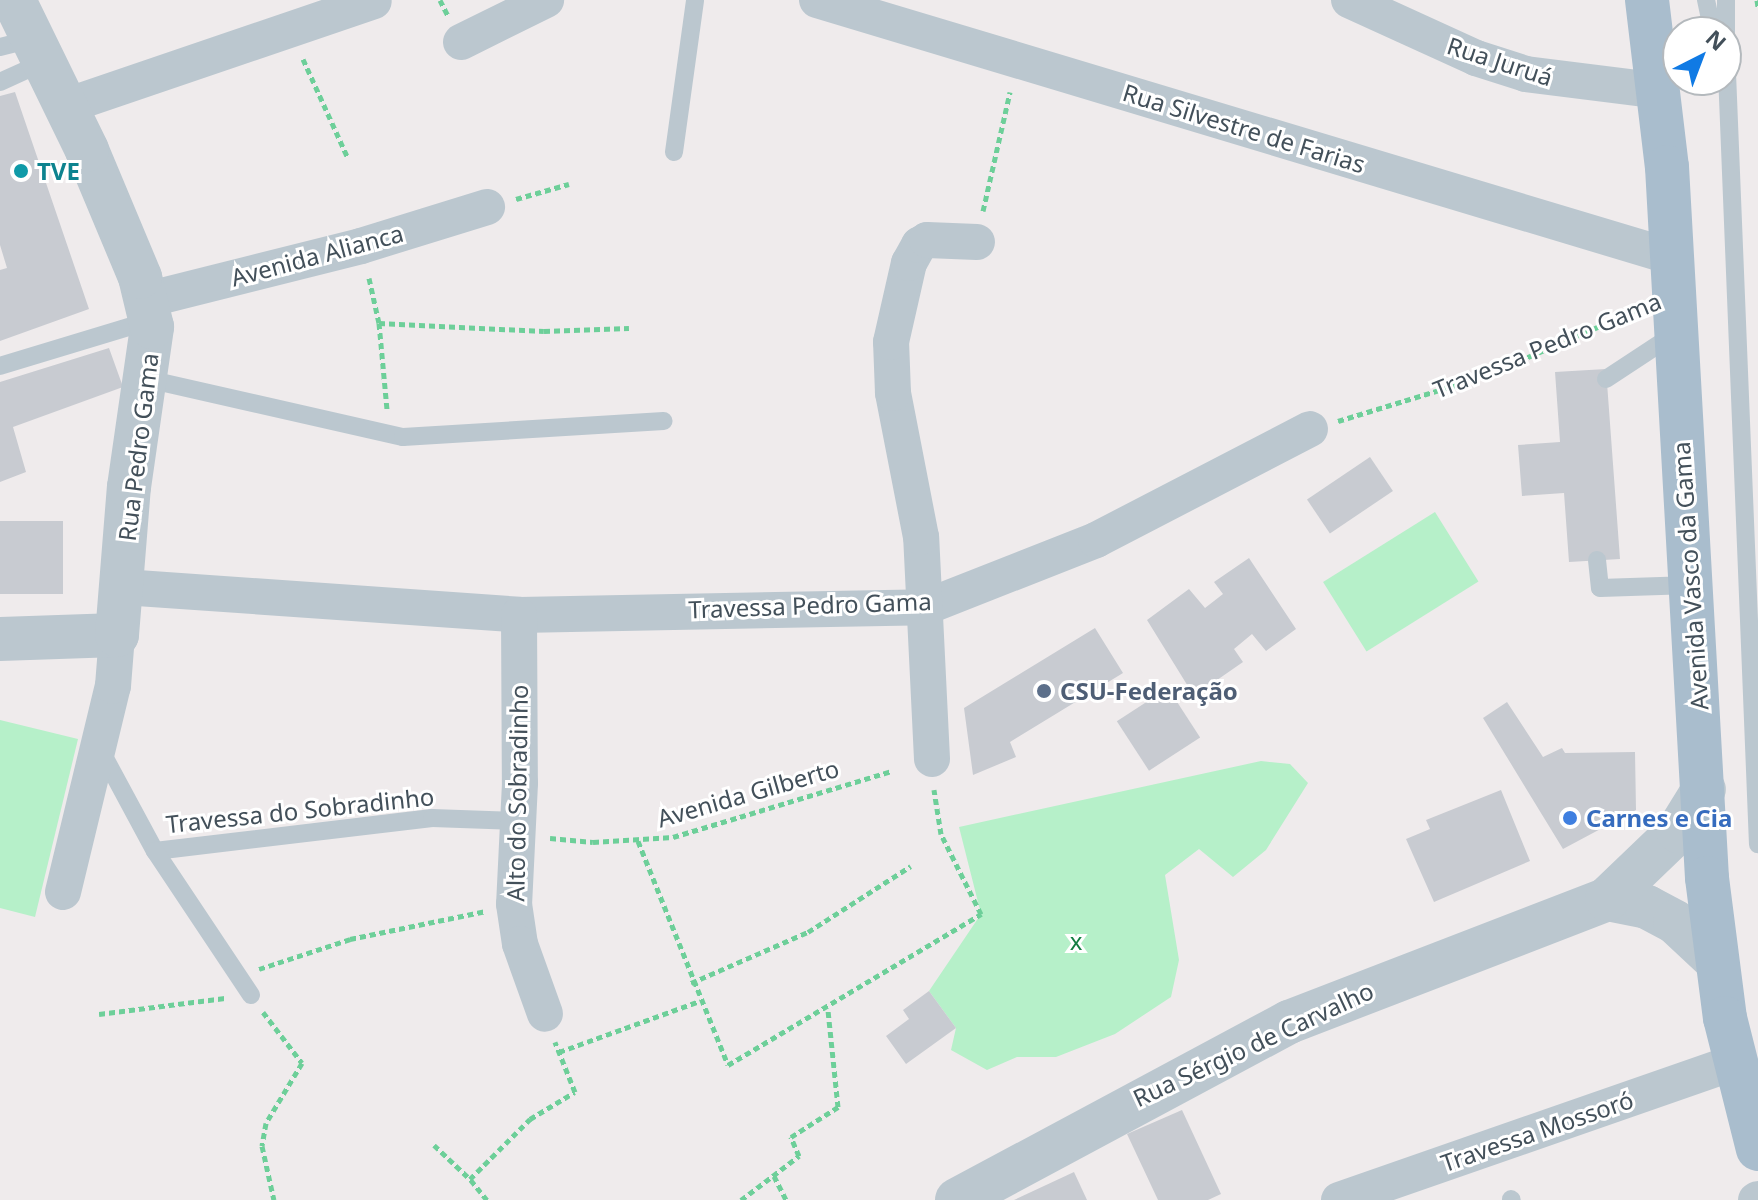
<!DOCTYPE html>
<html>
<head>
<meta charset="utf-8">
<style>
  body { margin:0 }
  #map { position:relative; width:1758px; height:1200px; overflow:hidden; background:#efebec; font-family:"Noto Sans",sans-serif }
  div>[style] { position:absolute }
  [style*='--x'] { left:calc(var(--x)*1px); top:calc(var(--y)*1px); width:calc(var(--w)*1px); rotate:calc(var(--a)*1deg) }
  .green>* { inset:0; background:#b6f0c9; transform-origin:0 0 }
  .building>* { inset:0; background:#c8cbd1; transform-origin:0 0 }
  .path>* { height:5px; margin-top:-2.5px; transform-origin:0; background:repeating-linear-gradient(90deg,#6dcf99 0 6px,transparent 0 10px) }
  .service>* { height:18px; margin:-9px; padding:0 9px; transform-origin:9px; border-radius:9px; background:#bbc7cf }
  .minor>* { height:36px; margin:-18px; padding:0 18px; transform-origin:18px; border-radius:18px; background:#bbc7cf }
  .tertiary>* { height:44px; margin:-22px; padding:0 22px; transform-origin:22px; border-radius:22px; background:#bbc7cf }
  .primary>* { height:44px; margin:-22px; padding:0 22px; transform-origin:22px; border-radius:22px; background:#a9bdcd }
  .dots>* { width:22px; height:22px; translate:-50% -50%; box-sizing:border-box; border:4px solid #fff; border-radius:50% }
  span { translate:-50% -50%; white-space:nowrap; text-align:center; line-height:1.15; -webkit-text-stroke:6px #fff; paint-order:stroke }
  .street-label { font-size:24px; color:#43505a }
  .culture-label { font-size:24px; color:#0d838f; font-weight:700 }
  .left { translate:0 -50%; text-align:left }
  .service-label { font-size:24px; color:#4e5e75; font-weight:700 }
  .shop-label { font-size:24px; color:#366cbe; font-weight:700 }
  .park-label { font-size:24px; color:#127d41 }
  .north { position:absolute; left:1662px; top:16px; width:80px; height:80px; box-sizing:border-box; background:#fff; border:2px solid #b4b9bd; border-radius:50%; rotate:42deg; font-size:22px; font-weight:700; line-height:32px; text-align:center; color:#43505a }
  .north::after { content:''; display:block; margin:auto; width:28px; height:36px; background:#107ae4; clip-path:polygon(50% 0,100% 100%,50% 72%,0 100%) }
</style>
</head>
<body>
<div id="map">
  <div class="green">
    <div style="left:1435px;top:512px;width:82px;height:132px;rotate:58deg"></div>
    <div style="clip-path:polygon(0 720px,78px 739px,35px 917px,0 908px)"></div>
    <div style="clip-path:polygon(1261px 761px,1290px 764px,1308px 783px,1266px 850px,1233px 877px,1199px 849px,1165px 875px,1179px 960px,1171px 997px,1115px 1034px,1056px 1057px,1017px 1057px,987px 1070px,951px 1050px,956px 1028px,929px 991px,981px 914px,959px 827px)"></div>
  </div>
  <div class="building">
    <div style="clip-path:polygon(15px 92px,89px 309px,0 341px,0 270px,7px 268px,0 245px,0 96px)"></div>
    <div style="clip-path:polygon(109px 348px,123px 387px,13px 427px,26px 472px,0 482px,0 382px)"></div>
    <div style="clip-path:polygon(1606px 369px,1620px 559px,1569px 562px,1564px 493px,1522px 496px,1518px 445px,1560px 442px,1555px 372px)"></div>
    <div style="left:1370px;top:457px;width:41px;height:76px;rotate:56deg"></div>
    <div style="left:0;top:521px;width:63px;height:73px"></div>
    <div style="clip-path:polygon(1249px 558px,1296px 629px,1266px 651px,1252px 634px,1234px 649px,1243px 662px,1194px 696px,1147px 620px,1189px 589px,1205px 608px,1223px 594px,1214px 582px)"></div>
    <div style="clip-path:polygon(1095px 628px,1123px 673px,1010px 742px,1016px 757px,973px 775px,964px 708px)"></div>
    <div style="left:1168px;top:688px;width:59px;height:61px;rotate:57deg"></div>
    <div style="clip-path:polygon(1507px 702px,1543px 757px,1562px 748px,1565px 753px,1635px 752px,1636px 810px,1563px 849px,1483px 718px)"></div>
    <div style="clip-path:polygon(1501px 790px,1530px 861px,1434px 902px,1406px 839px,1430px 829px,1426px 820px)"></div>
    <div style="clip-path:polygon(929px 991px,956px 1028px,906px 1064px,886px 1036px,909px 1019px,903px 1010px)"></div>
    <div style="clip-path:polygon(1182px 1110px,1221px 1194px,1208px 1200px,1158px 1200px,1127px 1134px)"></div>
    <div style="clip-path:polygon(1074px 1172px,1087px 1200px,1014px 1200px)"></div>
  </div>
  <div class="path">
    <div style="--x:440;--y:0;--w:18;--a:63"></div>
    <div style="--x:1757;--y:0;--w:7;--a:82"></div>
    <div style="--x:303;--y:59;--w:107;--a:65.6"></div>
    <div style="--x:516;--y:199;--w:55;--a:-15.8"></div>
    <div style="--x:983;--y:211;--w:122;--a:-77.2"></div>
    <div style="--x:369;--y:278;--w:46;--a:77.5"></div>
    <div style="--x:379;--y:323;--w:87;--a:84.7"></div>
    <div style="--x:379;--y:323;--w:165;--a:2.8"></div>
    <div style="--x:544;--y:331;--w:85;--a:-2"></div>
    <div style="--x:1338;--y:421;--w:151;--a:-17"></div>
    <div style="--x:1482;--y:377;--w:171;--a:-23.4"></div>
    <div style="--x:550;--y:838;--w:43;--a:5.3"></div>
    <div style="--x:593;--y:842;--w:80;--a:-3.6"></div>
    <div style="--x:673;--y:837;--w:228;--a:-16.8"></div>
    <div style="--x:638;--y:841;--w:241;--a:68.1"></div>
    <div style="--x:728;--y:1065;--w:295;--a:-30.8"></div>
    <div style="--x:981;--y:914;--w:89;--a:-116.6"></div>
    <div style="--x:941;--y:834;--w:45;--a:-99"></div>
    <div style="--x:259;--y:969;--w:96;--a:-18.2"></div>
    <div style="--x:350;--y:939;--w:139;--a:-11.6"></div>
    <div style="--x:691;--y:983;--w:128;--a:-23.6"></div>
    <div style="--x:808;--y:932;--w:122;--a:-32.7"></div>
    <div style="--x:263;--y:1012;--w:64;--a:52.6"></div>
    <div style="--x:302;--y:1063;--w:70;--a:121"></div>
    <div style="--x:266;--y:1123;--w:23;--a:100"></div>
    <div style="--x:262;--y:1146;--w:55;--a:77.5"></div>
    <div style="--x:99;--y:1014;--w:127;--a:-7.2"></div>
    <div style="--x:559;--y:1052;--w:150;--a:-19.9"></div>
    <div style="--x:434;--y:1145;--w:50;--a:43.4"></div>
    <div style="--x:774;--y:1176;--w:27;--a:63"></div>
    <div style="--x:487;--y:1200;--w:27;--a:-129"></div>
    <div style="--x:470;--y:1179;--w:85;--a:-45"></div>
    <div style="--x:530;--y:1119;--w:52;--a:-31"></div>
    <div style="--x:575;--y:1092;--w:54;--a:-111.8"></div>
    <div style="--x:741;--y:1200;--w:73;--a:-37.2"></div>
    <div style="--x:799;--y:1156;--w:21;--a:-113"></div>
    <div style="--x:791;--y:1137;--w:56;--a:-32.6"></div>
    <div style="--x:838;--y:1107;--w:98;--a:-95.9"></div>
  </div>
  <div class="service">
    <div style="--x:1706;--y:0;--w:33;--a:78"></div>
    <div style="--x:1726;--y:32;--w:32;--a:-90"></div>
    <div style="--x:0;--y:47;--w:33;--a:-14"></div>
    <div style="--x:1726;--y:48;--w:797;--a:87.7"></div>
    <div style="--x:0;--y:82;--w:48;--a:-24.4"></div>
    <div style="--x:674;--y:152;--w:153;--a:-82.1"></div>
    <div style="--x:0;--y:366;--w:158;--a:-16.9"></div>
    <div style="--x:147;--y:379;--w:262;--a:12.8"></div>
    <div style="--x:403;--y:437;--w:261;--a:-3.5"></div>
    <div style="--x:1606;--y:379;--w:80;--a:-33.3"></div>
    <div style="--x:1597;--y:560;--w:28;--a:84"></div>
    <div style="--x:1600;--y:588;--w:91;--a:-1.9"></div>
    <div style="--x:100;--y:749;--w:116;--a:61.7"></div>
    <div style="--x:155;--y:851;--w:279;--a:-6.8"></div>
    <div style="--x:432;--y:818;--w:86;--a:2"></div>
    <div style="--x:155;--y:851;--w:173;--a:56.3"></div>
    <div style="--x:1511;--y:1199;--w:1;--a:45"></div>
  </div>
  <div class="minor">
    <div style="--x:817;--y:0;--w:893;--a:16.73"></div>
    <div style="--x:1349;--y:0;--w:140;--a:24.5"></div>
    <div style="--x:1476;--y:58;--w:52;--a:17.7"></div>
    <div style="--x:1526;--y:74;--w:135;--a:7.2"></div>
    <div style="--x:461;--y:42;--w:95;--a:-26.3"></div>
    <div style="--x:66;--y:106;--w:325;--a:-18.8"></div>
    <div style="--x:146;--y:300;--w:222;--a:-14.1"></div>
    <div style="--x:361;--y:246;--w:132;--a:-17.2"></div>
    <div style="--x:123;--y:587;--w:397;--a:4"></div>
    <div style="--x:519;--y:615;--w:407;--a:-1.1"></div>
    <div style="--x:926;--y:607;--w:183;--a:-21.5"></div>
    <div style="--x:1096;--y:540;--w:241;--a:-27.4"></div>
    <div style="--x:519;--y:615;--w:168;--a:89.7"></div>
    <div style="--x:520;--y:783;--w:121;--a:92.8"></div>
    <div style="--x:514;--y:904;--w:40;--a:81.5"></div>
    <div style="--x:520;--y:944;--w:74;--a:70.3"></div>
    <div style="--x:932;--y:759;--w:222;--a:-92.8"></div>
    <div style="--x:921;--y:537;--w:147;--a:-101"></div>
    <div style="--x:893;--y:393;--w:51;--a:-92.2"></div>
    <div style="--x:891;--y:342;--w:81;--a:-77.2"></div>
    <div style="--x:909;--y:263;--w:21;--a:-61"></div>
    <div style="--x:919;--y:245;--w:9;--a:-32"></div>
    <div style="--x:927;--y:240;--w:50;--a:2.3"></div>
    <div style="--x:63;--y:892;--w:212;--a:-76.4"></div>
    <div style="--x:113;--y:686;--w:51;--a:-85.5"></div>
    <div style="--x:1339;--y:1200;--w:419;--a:-19.2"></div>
    <div style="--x:1756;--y:1200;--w:2;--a:-27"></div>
  </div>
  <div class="tertiary">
    <div style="--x:0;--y:639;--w:117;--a:-2"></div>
    <div style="--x:117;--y:635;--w:148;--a:-85.4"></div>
    <div style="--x:129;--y:487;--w:162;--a:-81.8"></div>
    <div style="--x:152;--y:327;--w:51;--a:-103.5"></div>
    <div style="--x:140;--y:277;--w:138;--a:-112.7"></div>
    <div style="--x:87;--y:150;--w:167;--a:-116"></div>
    <div style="--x:1607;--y:899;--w:41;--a:11.3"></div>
    <div style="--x:1647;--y:907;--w:32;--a:28"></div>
    <div style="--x:1675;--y:922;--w:57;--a:42.9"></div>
    <div style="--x:957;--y:1200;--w:377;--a:-28.2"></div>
    <div style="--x:1289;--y:1022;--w:341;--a:-21.1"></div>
    <div style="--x:1607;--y:899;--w:98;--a:-43.8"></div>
    <div style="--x:1678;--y:831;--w:49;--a:-58.2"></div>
  </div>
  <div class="primary">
    <div style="--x:1647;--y:0;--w:168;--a:83.2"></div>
    <div style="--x:1667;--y:167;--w:712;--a:86.78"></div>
    <div style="--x:1707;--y:878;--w:141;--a:82.7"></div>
    <div style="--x:1725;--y:1018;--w:135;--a:75.9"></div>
  </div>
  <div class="dots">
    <div style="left:21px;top:171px;background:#0f9aa8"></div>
    <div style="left:1044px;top:691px;background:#5c6f8a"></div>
    <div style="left:1570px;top:818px;background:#3f7fe0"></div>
  </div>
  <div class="street-label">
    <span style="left:1500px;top:61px;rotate:18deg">Rua Juruá</span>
    <span style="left:1244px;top:128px;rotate:17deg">Rua Silvestre de Farias</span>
    <span style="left:317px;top:255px;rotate:-15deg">Avenida Alianca</span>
    <span style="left:1547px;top:345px;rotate:-22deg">Travessa Pedro Gama</span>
    <span style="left:138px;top:447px;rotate:-83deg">Rua Pedro Gama</span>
    <span style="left:1690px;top:576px;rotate:-94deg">Avenida Vasco da Gama</span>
    <span style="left:810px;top:605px;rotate:-2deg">Travessa Pedro Gama</span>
    <span style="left:517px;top:793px;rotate:-89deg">Alto do Sobradinho</span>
    <span style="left:748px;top:793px;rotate:-16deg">Avenida Gilberto</span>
    <span style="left:300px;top:810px;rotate:-6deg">Travessa do Sobradinho</span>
    <span style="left:1253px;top:1044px;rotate:-25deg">Rua Sérgio de Carvalho</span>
    <span style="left:1537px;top:1131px;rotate:-19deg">Travessa Mossoró</span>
  </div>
  <div class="culture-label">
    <span class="left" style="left:37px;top:171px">TVE</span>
  </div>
  <div class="service-label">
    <span class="left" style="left:1060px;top:691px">CSU-Federação</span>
  </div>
  <div class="shop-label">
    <span class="left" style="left:1586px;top:818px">Carnes e Cia</span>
  </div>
  <div class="park-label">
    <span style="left:1076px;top:941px">x</span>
  </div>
  <div class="north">N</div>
</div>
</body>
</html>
